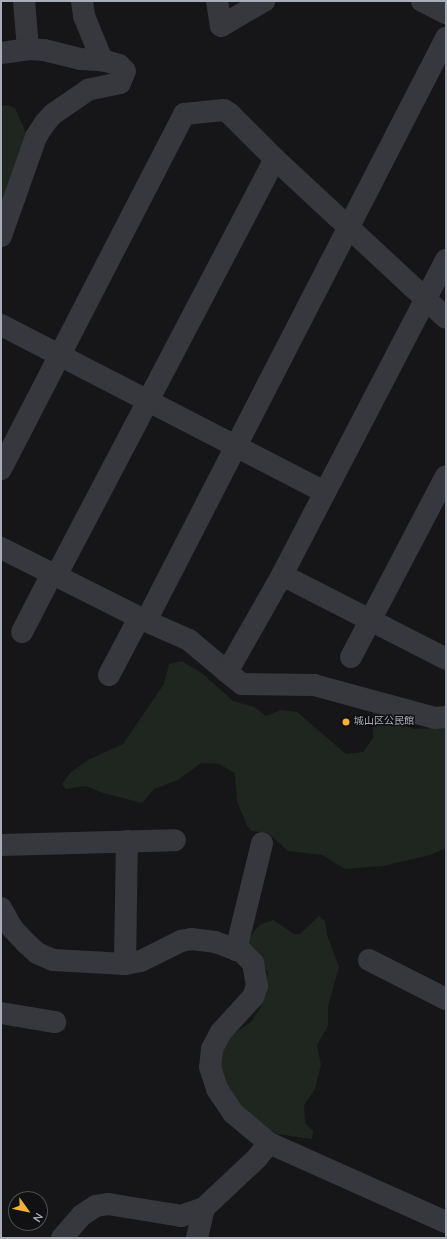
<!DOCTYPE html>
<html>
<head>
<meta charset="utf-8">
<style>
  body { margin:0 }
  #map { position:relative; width:447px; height:1239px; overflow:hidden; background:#161618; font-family:"Nunito Sans","Noto Sans JP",sans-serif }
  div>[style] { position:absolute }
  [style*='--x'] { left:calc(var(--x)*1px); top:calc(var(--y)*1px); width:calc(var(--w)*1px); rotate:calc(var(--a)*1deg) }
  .green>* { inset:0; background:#1e261f }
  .minor>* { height:22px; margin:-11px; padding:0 11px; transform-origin:11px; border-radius:11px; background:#37383d }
  .dots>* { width:11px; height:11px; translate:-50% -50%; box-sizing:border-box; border:2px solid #111113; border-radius:50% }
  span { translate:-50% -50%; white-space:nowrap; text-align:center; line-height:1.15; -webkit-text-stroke:3px #111113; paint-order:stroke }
  .poi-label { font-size:10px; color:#a8adb8 }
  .left { translate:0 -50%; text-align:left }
  .frame { position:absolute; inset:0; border:2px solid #a8adb8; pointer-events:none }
  .north { position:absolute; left:8px; top:1191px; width:40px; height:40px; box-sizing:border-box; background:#111113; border:1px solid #4d4f55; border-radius:50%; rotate:123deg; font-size:11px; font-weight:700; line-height:16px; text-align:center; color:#a8adb8 }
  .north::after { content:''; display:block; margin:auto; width:14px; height:18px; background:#f2b134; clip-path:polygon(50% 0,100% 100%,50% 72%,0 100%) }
</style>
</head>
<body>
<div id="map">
  <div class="green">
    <div style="clip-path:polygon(7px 105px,15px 108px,26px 133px,1px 217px,1px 106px)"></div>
    <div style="clip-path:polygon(182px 661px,203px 674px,233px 701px,254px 707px,266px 716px,281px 710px,297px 712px,346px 754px,363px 752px,373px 738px,373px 712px,414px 729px,446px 728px,446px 848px,430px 855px,383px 866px,345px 869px,322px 855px,288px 851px,268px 833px,252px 831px,247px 826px,237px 801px,235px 773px,219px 764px,201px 763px,178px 780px,154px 789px,142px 803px,103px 793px,86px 786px,66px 789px,62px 784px,70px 773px,88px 760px,123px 744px,164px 684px,169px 664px)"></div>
    <div style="clip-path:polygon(319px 916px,325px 921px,327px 935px,339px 967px,328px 1006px,328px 1026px,317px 1045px,321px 1065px,315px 1089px,304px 1105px,305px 1123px,313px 1131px,312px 1139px,277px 1134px,259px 1123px,229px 1094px,215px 1058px,229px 1037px,251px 1022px,262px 1005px,268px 973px,248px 941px,254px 931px,261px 924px,273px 920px,294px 934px,300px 934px)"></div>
  </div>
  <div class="minor">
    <div style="--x:24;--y:1;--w:48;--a:85.2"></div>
    <div style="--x:82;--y:1;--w:15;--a:82"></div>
    <div style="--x:84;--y:16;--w:48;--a:67.8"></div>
    <div style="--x:217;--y:1;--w:25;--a:81"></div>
    <div style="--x:221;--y:26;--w:50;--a:-30.2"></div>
    <div style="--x:422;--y:1;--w:27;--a:27"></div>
    <div style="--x:1;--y:53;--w:27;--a:-8"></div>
    <div style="--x:28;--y:49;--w:16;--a:4"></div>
    <div style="--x:44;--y:50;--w:37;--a:14"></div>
    <div style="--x:80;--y:59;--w:22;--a:3"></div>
    <div style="--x:102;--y:60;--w:18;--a:16"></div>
    <div style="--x:119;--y:65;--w:8;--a:45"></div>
    <div style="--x:125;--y:71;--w:13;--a:113"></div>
    <div style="--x:120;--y:83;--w:33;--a:168"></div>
    <div style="--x:88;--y:90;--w:42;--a:145.6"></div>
    <div style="--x:53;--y:114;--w:12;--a:132"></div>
    <div style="--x:45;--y:123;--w:17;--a:123"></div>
    <div style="--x:36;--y:137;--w:105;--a:109.5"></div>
    <div style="--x:1;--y:325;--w:364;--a:27.3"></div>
    <div style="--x:1;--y:469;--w:399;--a:-62.7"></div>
    <div style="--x:184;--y:114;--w:40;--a:-5.7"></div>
    <div style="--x:224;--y:110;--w:7;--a:34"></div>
    <div style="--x:230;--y:114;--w:64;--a:45"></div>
    <div style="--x:275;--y:159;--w:233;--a:42.9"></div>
    <div style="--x:1;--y:548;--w:162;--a:26.7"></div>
    <div style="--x:146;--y:621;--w:47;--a:23.8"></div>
    <div style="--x:189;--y:640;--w:50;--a:40.1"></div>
    <div style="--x:227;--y:672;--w:112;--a:-60.4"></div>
    <div style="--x:282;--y:575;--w:355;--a:-62.5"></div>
    <div style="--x:282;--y:575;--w:184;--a:27.1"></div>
    <div style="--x:56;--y:576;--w:471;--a:-62.3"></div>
    <div style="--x:146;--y:621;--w:656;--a:-62.77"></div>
    <div style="--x:22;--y:632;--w:65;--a:-62.7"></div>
    <div style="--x:351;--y:657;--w:204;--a:-62.3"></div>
    <div style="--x:227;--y:672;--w:19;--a:39"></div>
    <div style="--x:242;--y:684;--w:72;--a:0.8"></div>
    <div style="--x:314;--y:685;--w:125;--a:15.3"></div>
    <div style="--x:435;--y:718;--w:11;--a:-5"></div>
    <div style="--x:109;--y:675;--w:64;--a:-62.2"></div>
    <div style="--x:1;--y:845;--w:174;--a:-1.6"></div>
    <div style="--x:1;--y:908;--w:23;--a:61"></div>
    <div style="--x:12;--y:928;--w:21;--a:47"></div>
    <div style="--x:26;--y:943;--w:15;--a:42"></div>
    <div style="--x:37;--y:953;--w:17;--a:24"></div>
    <div style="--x:53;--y:960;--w:72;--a:3.2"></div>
    <div style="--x:125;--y:964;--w:16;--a:-11"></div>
    <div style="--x:141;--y:961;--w:45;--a:-26.6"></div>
    <div style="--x:181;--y:941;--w:10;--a:-11"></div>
    <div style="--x:191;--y:939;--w:24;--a:7"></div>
    <div style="--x:215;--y:942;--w:29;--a:20"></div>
    <div style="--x:242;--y:952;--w:16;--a:45"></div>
    <div style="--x:253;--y:963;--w:23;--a:80"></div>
    <div style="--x:257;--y:986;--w:12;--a:110"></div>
    <div style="--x:253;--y:997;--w:47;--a:132.4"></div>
    <div style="--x:221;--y:1032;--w:19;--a:118"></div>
    <div style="--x:212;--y:1049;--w:18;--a:96"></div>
    <div style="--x:210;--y:1067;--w:23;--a:72"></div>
    <div style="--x:217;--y:1089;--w:29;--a:56"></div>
    <div style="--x:233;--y:1113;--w:47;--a:39.8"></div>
    <div style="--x:269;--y:1143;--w:194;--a:24.1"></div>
    <div style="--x:236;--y:950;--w:110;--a:-76.3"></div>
    <div style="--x:369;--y:960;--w:86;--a:26.9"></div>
    <div style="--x:125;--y:964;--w:123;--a:-89.1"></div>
    <div style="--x:1;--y:1013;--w:55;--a:9.5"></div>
    <div style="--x:62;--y:1238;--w:30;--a:-49"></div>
    <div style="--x:82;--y:1215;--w:17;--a:-33"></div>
    <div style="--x:96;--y:1206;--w:12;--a:-9"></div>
    <div style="--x:108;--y:1204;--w:74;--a:9.3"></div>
    <div style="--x:181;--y:1216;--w:24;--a:-19"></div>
    <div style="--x:204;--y:1208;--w:73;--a:-43.3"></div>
    <div style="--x:257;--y:1158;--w:19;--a:-51"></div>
    <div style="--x:197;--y:1238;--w:31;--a:-77"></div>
  </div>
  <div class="dots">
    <div style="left:346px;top:722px;background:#f2b134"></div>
  </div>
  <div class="poi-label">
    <span class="left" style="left:354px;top:722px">城山区公民館</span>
  </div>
  <div class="frame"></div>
  <div class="north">N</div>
</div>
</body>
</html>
